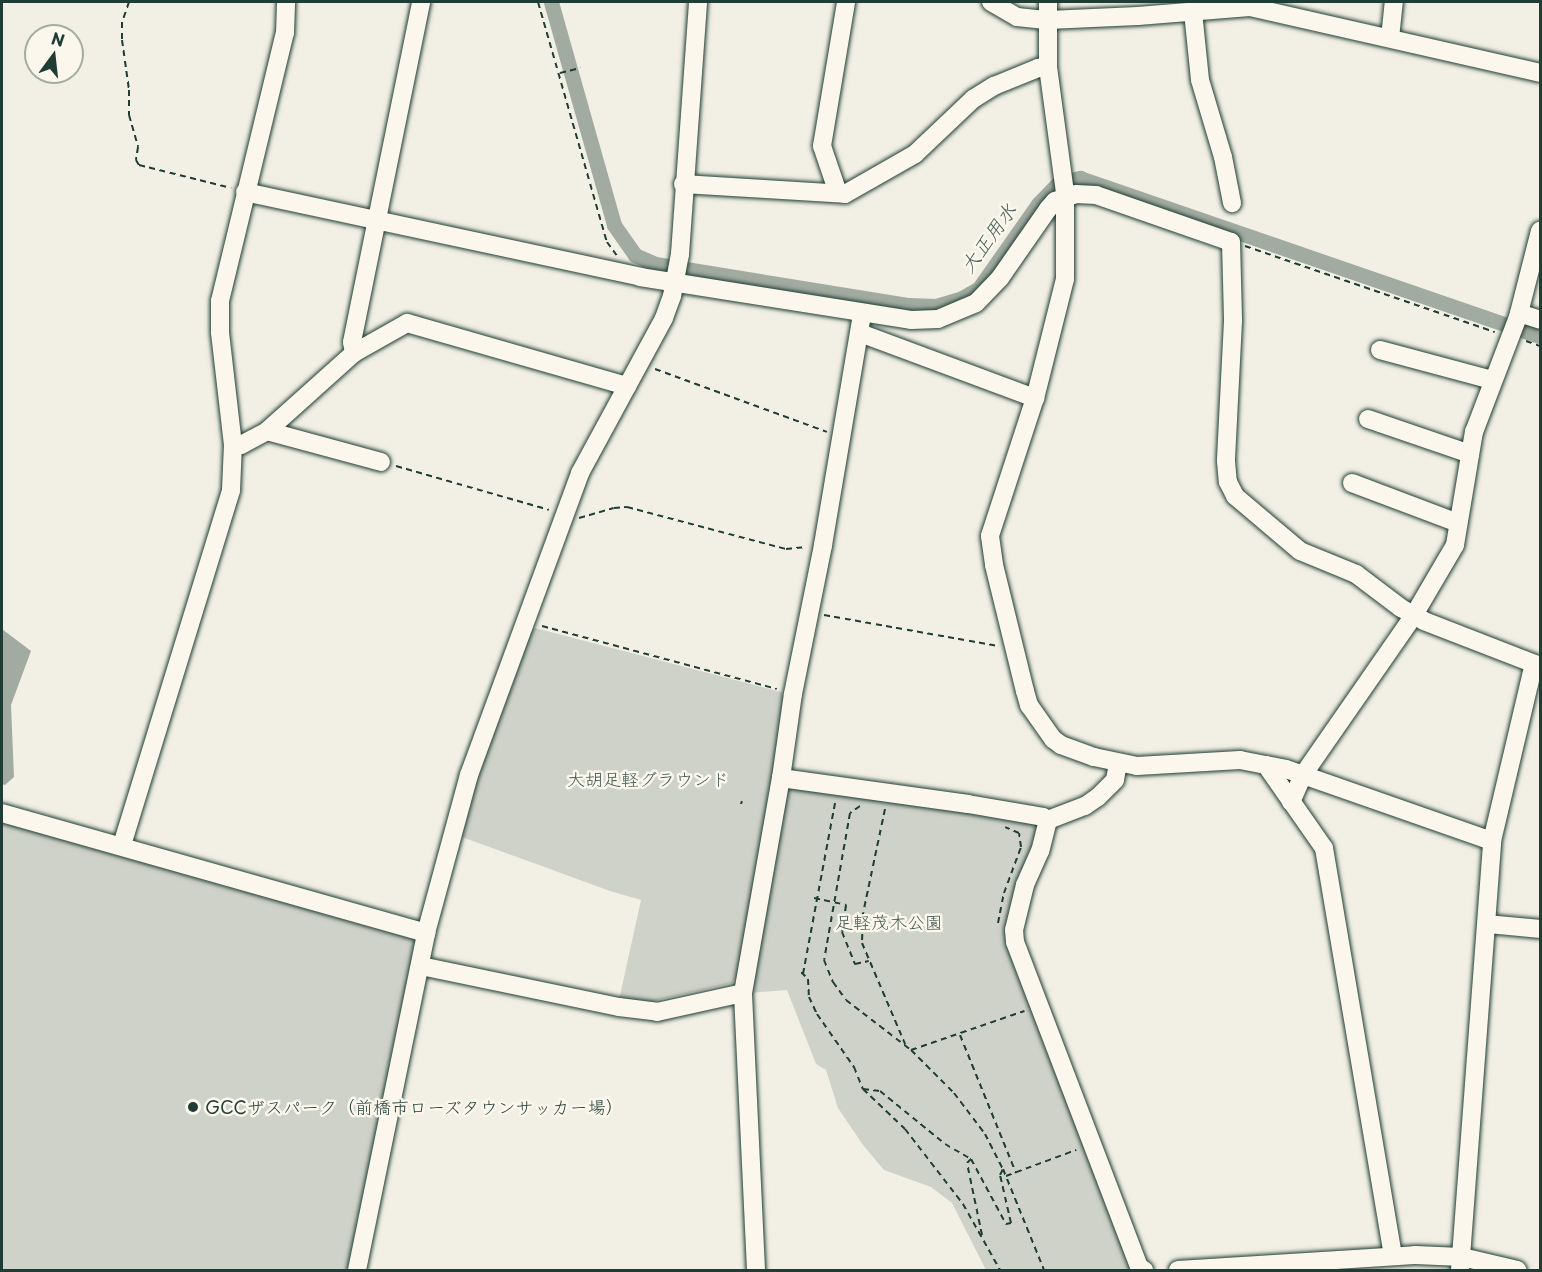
<!DOCTYPE html>
<html>
<head>
<meta charset="utf-8">
<style>
  body { margin:0 }
  #map { position:relative; width:1542px; height:1272px; overflow:hidden; background:#f2f0e5; font-family:"Playpen Sans","Klee One",sans-serif }
  div>[style] { position:absolute }
  [style*='--x'] { left:calc(var(--x)*1px); top:calc(var(--y)*1px); width:calc(var(--w)*1px); rotate:calc(var(--a)*1deg) }
  .green>* { inset:0; background:#cfd2c8 }
  .water>* { inset:0; background:#a2aba1 }
  .canal>* { height:15px; margin:-7.5px; padding:0 7.5px; transform-origin:7.5px; border-radius:7.5px; background:#a2aba1 }
  .path>* { height:2px; margin-top:-1px; transform-origin:0; background:repeating-linear-gradient(90deg,#1f3d34 0 6px,transparent 0 10.5px) }
  .roads { filter:drop-shadow(0 0 2px #1f3d34) drop-shadow(0 0 2px #1f3d34) }
  .minor>* { height:18px; margin:-9px; padding:0 9px; transform-origin:9px; border-radius:9px; background:#fbf7ec }
  .dots>* { width:16px; height:16px; translate:-50% -50%; box-sizing:border-box; border:3px solid #fbf7ec; border-radius:50% }
  span { translate:-50% -50%; white-space:nowrap; text-align:center; line-height:1.15; -webkit-text-stroke:5px #fbf7ec; paint-order:stroke }
  .park-label { font-size:18px; color:#425b52 }
  .poi-label { font-size:18px; color:#1f3d34 }
  .left { translate:0 -50%; text-align:left }
  .water-label { font-size:20px; color:#465e55; font-style:italic }
  .frame { position:absolute; inset:0; border:3px solid #1f3d34; pointer-events:none }
  .north { position:absolute; left:24px; top:24px; width:60px; height:60px; box-sizing:border-box; background:#fbf7ec; border:2px solid #a3ada2; border-radius:50%; rotate:15deg; font-size:16px; font-weight:700; line-height:24px; text-align:center; color:#1f3d34 }
  .north::after { content:''; display:block; margin:auto; width:21px; height:27px; background:#1f3d34; clip-path:polygon(50% 0,100% 100%,50% 72%,0 100%) }
</style>
</head>
<body>
<div id="map">
  <div class="green">
    <div style="clip-path:polygon(535px 628px,781px 692px,786px 698px,738px 976px,732px 983px,649px 1002px,619px 1000px,641px 900px,610px 891px,459px 836px,527px 632px)"></div>
    <div style="clip-path:polygon(785px 782px,1038px 823px,1009px 930px,1135px 1270px,986px 1270px,952px 1203px,931px 1187px,884px 1170px,863px 1145px,838px 1108px,826px 1070px,816px 1064px,787px 990px,748px 993px)"></div>
    <div style="clip-path:polygon(2px 819px,412px 934px,417px 944px,351px 1270px,2px 1270px)"></div>
  </div>
  <div class="water">
    <div style="clip-path:polygon(2px 629px,31px 651px,11px 705px,14px 777px,5px 785px,2px 784px)"></div>
  </div>
  <div class="canal">
    <div style="--x:551;--y:2;--w:232;--a:74.2"></div>
    <div style="--x:614;--y:225;--w:37;--a:55"></div>
    <div style="--x:635;--y:255;--w:22;--a:24"></div>
    <div style="--x:655;--y:264;--w:257;--a:9.2"></div>
    <div style="--x:909;--y:305;--w:27;--a:2"></div>
    <div style="--x:936;--y:306;--w:27;--a:-17"></div>
    <div style="--x:962;--y:298;--w:20;--a:-30"></div>
    <div style="--x:979;--y:288;--w:103;--a:-54.9"></div>
    <div style="--x:1038;--y:204;--w:29;--a:-46"></div>
    <div style="--x:1058;--y:183;--w:23;--a:-13"></div>
    <div style="--x:1080;--y:178;--w:486;--a:19"></div>
  </div>
  <div class="path">
    <div style="--x:129;--y:2;--w:21;--a:109"></div>
    <div style="--x:122;--y:22;--w:18;--a:90"></div>
    <div style="--x:122;--y:40;--w:50;--a:82"></div>
    <div style="--x:129;--y:90;--w:25;--a:90"></div>
    <div style="--x:129;--y:115;--w:33;--a:74"></div>
    <div style="--x:138;--y:147;--w:13;--a:99"></div>
    <div style="--x:136;--y:160;--w:6;--a:59"></div>
    <div style="--x:139;--y:165;--w:95;--a:14"></div>
    <div style="--x:538;--y:2;--w:250;--a:74"></div>
    <div style="--x:607;--y:242;--w:17;--a:54"></div>
    <div style="--x:560;--y:73;--w:21;--a:-14"></div>
    <div style="--x:1245;--y:246;--w:264;--a:19"></div>
    <div style="--x:1526;--y:341;--w:15;--a:20"></div>
    <div style="--x:655;--y:369;--w:183;--a:20.1"></div>
    <div style="--x:396;--y:466;--w:159;--a:16"></div>
    <div style="--x:579;--y:518;--w:36;--a:-16"></div>
    <div style="--x:614;--y:508;--w:13;--a:-4"></div>
    <div style="--x:627;--y:507;--w:164;--a:14.8"></div>
    <div style="--x:786;--y:549;--w:20;--a:-6"></div>
    <div style="--x:824;--y:615;--w:177;--a:10.1"></div>
    <div style="--x:542;--y:626;--w:243;--a:15"></div>
    <div style="--x:741;--y:804;--w:3;--a:-72"></div>
    <div style="--x:860;--y:806;--w:12;--a:145"></div>
    <div style="--x:850;--y:813;--w:149;--a:100"></div>
    <div style="--x:824;--y:960;--w:24;--a:68"></div>
    <div style="--x:833;--y:982;--w:22;--a:54"></div>
    <div style="--x:846;--y:1000;--w:82;--a:37.6"></div>
    <div style="--x:911;--y:1050;--w:61;--a:45"></div>
    <div style="--x:954;--y:1093;--w:51;--a:52.9"></div>
    <div style="--x:985;--y:1134;--w:39;--a:63"></div>
    <div style="--x:1003;--y:1169;--w:109;--a:67.9"></div>
    <div style="--x:885;--y:809;--w:106;--a:101.9"></div>
    <div style="--x:863;--y:913;--w:30;--a:92"></div>
    <div style="--x:862;--y:943;--w:110;--a:66.9"></div>
    <div style="--x:814;--y:898;--w:33;--a:12"></div>
    <div style="--x:846;--y:905;--w:27;--a:98"></div>
    <div style="--x:842;--y:932;--w:35;--a:68"></div>
    <div style="--x:855;--y:964;--w:14;--a:-12"></div>
    <div style="--x:998;--y:923;--w:31;--a:-79"></div>
    <div style="--x:1004;--y:893;--w:49;--a:-69.7"></div>
    <div style="--x:1021;--y:847;--w:14;--a:-98"></div>
    <div style="--x:1019;--y:833;--w:15;--a:-157"></div>
    <div style="--x:801;--y:972;--w:10;--a:45"></div>
    <div style="--x:808;--y:979;--w:18;--a:87"></div>
    <div style="--x:809;--y:997;--w:19;--a:65"></div>
    <div style="--x:817;--y:1014;--w:65;--a:55.1"></div>
    <div style="--x:854;--y:1067;--w:24;--a:68"></div>
    <div style="--x:863;--y:1089;--w:58;--a:43.6"></div>
    <div style="--x:905;--y:1129;--w:95;--a:52.3"></div>
    <div style="--x:963;--y:1204;--w:76;--a:60.7"></div>
    <div style="--x:803;--y:974;--w:174;--a:-79.4"></div>
    <div style="--x:960;--y:1035;--w:149;--a:67.9"></div>
    <div style="--x:911;--y:1050;--w:120;--a:-19"></div>
    <div style="--x:863;--y:1089;--w:17;--a:7"></div>
    <div style="--x:880;--y:1091;--w:84;--a:39.2"></div>
    <div style="--x:945;--y:1144;--w:30;--a:30"></div>
    <div style="--x:1006;--y:1176;--w:75;--a:-20.4"></div>
    <div style="--x:982;--y:1235;--w:74;--a:-101.8"></div>
    <div style="--x:967;--y:1163;--w:6;--a:-45"></div>
    <div style="--x:971;--y:1159;--w:74;--a:61.7"></div>
    <div style="--x:1006;--y:1224;--w:5;--a:-11"></div>
    <div style="--x:1011;--y:1223;--w:49;--a:-102.9"></div>
    <div style="--x:1000;--y:1175;--w:7;--a:-63"></div>
  </div>
  <div class="roads">
    <div class="minor">
      <div style="--x:991;--y:2;--w:30;--a:30"></div>
      <div style="--x:1017;--y:17;--w:31;--a:6"></div>
      <div style="--x:1048;--y:20;--w:90;--a:-2.5"></div>
      <div style="--x:1138;--y:16;--w:112;--a:-4.6"></div>
      <div style="--x:1250;--y:7;--w:297;--a:12.8"></div>
      <div style="--x:1048;--y:2;--w:65;--a:90"></div>
      <div style="--x:1048;--y:67;--w:126;--a:82.3"></div>
      <div style="--x:1065;--y:192;--w:87;--a:90"></div>
      <div style="--x:1065;--y:279;--w:123;--a:104.1"></div>
      <div style="--x:1035;--y:398;--w:145;--a:108.1"></div>
      <div style="--x:990;--y:536;--w:29;--a:82"></div>
      <div style="--x:994;--y:565;--w:130;--a:76.2"></div>
      <div style="--x:1025;--y:691;--w:15;--a:74"></div>
      <div style="--x:1029;--y:705;--w:42;--a:54.8"></div>
      <div style="--x:1053;--y:739;--w:10;--a:37"></div>
      <div style="--x:1061;--y:745;--w:35;--a:20"></div>
      <div style="--x:1094;--y:757;--w:44;--a:11.8"></div>
      <div style="--x:1137;--y:766;--w:103;--a:-3.3"></div>
      <div style="--x:1240;--y:760;--w:26;--a:11"></div>
      <div style="--x:1266;--y:765;--w:101;--a:55.1"></div>
      <div style="--x:1324;--y:848;--w:413;--a:80.4"></div>
      <div style="--x:1193;--y:12;--w:68;--a:84.1"></div>
      <div style="--x:1200;--y:80;--w:80;--a:73.4"></div>
      <div style="--x:1223;--y:157;--w:47;--a:78.9"></div>
      <div style="--x:1390;--y:38;--w:36;--a:-84"></div>
      <div style="--x:683;--y:184;--w:162;--a:3.5"></div>
      <div style="--x:845;--y:194;--w:81;--a:-29.7"></div>
      <div style="--x:915;--y:154;--w:80;--a:-43.5"></div>
      <div style="--x:973;--y:99;--w:25;--a:-32"></div>
      <div style="--x:994;--y:86;--w:48;--a:-22.2"></div>
      <div style="--x:1038;--y:68;--w:10;--a:-6"></div>
      <div style="--x:245;--y:192;--w:404;--a:12.1"></div>
      <div style="--x:640;--y:277;--w:274;--a:9"></div>
      <div style="--x:911;--y:320;--w:27;--a:-2"></div>
      <div style="--x:938;--y:319;--w:41;--a:-22.8"></div>
      <div style="--x:976;--y:303;--w:35;--a:-46"></div>
      <div style="--x:1000;--y:278;--w:84;--a:-55.2"></div>
      <div style="--x:1048;--y:209;--w:11;--a:-49"></div>
      <div style="--x:1055;--y:201;--w:22;--a:-18"></div>
      <div style="--x:1076;--y:194;--w:20;--a:3"></div>
      <div style="--x:1096;--y:195;--w:143;--a:19.2"></div>
      <div style="--x:1231;--y:242;--w:79;--a:88.5"></div>
      <div style="--x:1233;--y:321;--w:140;--a:92.9"></div>
      <div style="--x:1226;--y:461;--w:21;--a:85"></div>
      <div style="--x:1228;--y:482;--w:16;--a:63"></div>
      <div style="--x:1235;--y:496;--w:85;--a:40.2"></div>
      <div style="--x:1300;--y:551;--w:61;--a:22.3"></div>
      <div style="--x:1356;--y:574;--w:56;--a:37.1"></div>
      <div style="--x:1401;--y:608;--w:26;--a:29"></div>
      <div style="--x:1424;--y:621;--w:124;--a:21.2"></div>
      <div style="--x:838;--y:193;--w:50;--a:-108.8"></div>
      <div style="--x:822;--y:146;--w:146;--a:-80.5"></div>
      <div style="--x:1519;--y:313;--w:22;--a:18"></div>
      <div style="--x:860;--y:333;--w:187;--a:20.4"></div>
      <div style="--x:1380;--y:350;--w:116;--a:15"></div>
      <div style="--x:354;--y:353;--w:11;--a:-100"></div>
      <div style="--x:352;--y:342;--w:347;--a:-78.5"></div>
      <div style="--x:1368;--y:419;--w:108;--a:18.9"></div>
      <div style="--x:267;--y:431;--w:118;--a:15.2"></div>
      <div style="--x:233;--y:445;--w:8;--a:0"></div>
      <div style="--x:241;--y:445;--w:30;--a:-28"></div>
      <div style="--x:267;--y:431;--w:117;--a:-41.9"></div>
      <div style="--x:354;--y:353;--w:61;--a:-29.5"></div>
      <div style="--x:407;--y:323;--w:229;--a:16"></div>
      <div style="--x:1352;--y:483;--w:113;--a:20.7"></div>
      <div style="--x:1266;--y:765;--w:20;--a:11"></div>
      <div style="--x:1286;--y:769;--w:218;--a:19.3"></div>
      <div style="--x:781;--y:778;--w:189;--a:7.9"></div>
      <div style="--x:968;--y:804;--w:76;--a:9.8"></div>
      <div style="--x:1043;--y:817;--w:6;--a:31"></div>
      <div style="--x:1048;--y:820;--w:40;--a:-21"></div>
      <div style="--x:1085;--y:806;--w:16;--a:-35"></div>
      <div style="--x:1098;--y:797;--w:24;--a:-45"></div>
      <div style="--x:1115;--y:780;--w:17;--a:-80"></div>
      <div style="--x:1291;--y:802;--w:30;--a:-66"></div>
      <div style="--x:1303;--y:775;--w:195;--a:-55.2"></div>
      <div style="--x:1414;--y:615;--w:81;--a:-59.6"></div>
      <div style="--x:1455;--y:545;--w:115;--a:-80.5"></div>
      <div style="--x:1474;--y:432;--w:123;--a:-69.1"></div>
      <div style="--x:1518;--y:317;--w:89;--a:-75.7"></div>
      <div style="--x:2;--y:813;--w:441;--a:15.8"></div>
      <div style="--x:1048;--y:820;--w:32;--a:104"></div>
      <div style="--x:1040;--y:851;--w:37;--a:114"></div>
      <div style="--x:1025;--y:885;--w:46;--a:103.7"></div>
      <div style="--x:1014;--y:930;--w:12;--a:85"></div>
      <div style="--x:1015;--y:942;--w:348;--a:69.1"></div>
      <div style="--x:1139;--y:1267;--w:6;--a:31"></div>
      <div style="--x:122;--y:845;--w:371;--a:-72.9"></div>
      <div style="--x:231;--y:490;--w:45;--a:-87.5"></div>
      <div style="--x:233;--y:445;--w:114;--a:-96.6"></div>
      <div style="--x:220;--y:332;--w:31;--a:-90"></div>
      <div style="--x:220;--y:301;--w:276;--a:-76.4"></div>
      <div style="--x:285;--y:33;--w:31;--a:-88"></div>
      <div style="--x:1487;--y:924;--w:53;--a:5.4"></div>
      <div style="--x:421;--y:966;--w:202;--a:11.7"></div>
      <div style="--x:619;--y:1007;--w:38;--a:7"></div>
      <div style="--x:657;--y:1012;--w:88;--a:-12.5"></div>
      <div style="--x:357;--y:1270;--w:344;--a:-78.4"></div>
      <div style="--x:426;--y:933;--w:164;--a:-74.8"></div>
      <div style="--x:469;--y:775;--w:322;--a:-69.8"></div>
      <div style="--x:580;--y:473;--w:176;--a:-61.5"></div>
      <div style="--x:664;--y:318;--w:23;--a:-70"></div>
      <div style="--x:672;--y:296;--w:43;--a:-79.2"></div>
      <div style="--x:680;--y:254;--w:253;--a:-85.9"></div>
      <div style="--x:756;--y:1270;--w:277;--a:-92.7"></div>
      <div style="--x:743;--y:993;--w:218;--a:-80"></div>
      <div style="--x:781;--y:778;--w:85;--a:-81.9"></div>
      <div style="--x:793;--y:694;--w:152;--a:-78.6"></div>
      <div style="--x:823;--y:545;--w:234;--a:-80.4"></div>
      <div style="--x:1178;--y:1270;--w:237;--a:-3.6"></div>
      <div style="--x:1415;--y:1255;--w:47;--a:2.4"></div>
      <div style="--x:1462;--y:1257;--w:57;--a:13.3"></div>
      <div style="--x:1460;--y:1270;--w:430;--a:-85.7"></div>
      <div style="--x:1492;--y:841;--w:182;--a:-76.7"></div>
    </div>
  </div>
  <div class="dots">
    <div style="left:193px;top:1107px;background:#1f3d34"></div>
  </div>
  <div class="park-label">
    <span style="left:648px;top:779px">大胡足軽グラウンド</span>
    <span style="left:889px;top:922px">足軽茂木公園</span>
  </div>
  <div class="poi-label">
    <span class="left" style="left:205px;top:1107px">GCCザスパーク（前橋市ローズタウンサッカー場）</span>
  </div>
  <div class="water-label">
    <span style="left:988px;top:238px;rotate:-54deg">大正用水</span>
  </div>
  <div class="frame"></div>
  <div class="north">N</div>
</div>
</body>
</html>
